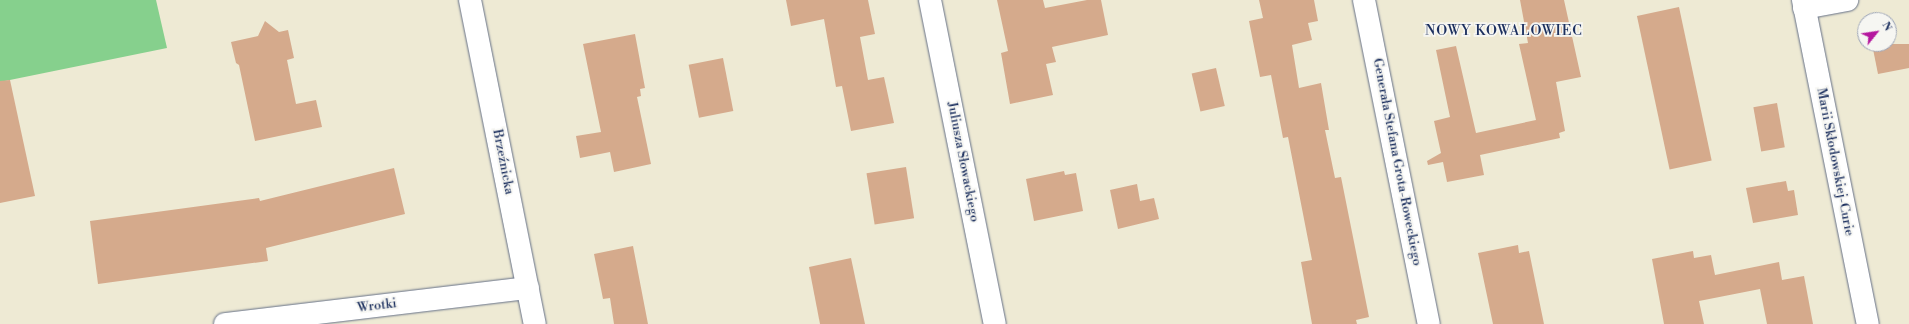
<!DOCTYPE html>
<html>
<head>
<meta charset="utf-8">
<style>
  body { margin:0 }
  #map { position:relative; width:1909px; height:324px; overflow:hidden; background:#eeead4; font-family:"Libre Bodoni",serif }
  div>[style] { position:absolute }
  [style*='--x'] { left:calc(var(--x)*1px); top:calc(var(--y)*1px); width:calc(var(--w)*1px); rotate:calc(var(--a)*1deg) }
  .green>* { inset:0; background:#86d08d }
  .building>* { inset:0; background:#d5aa8c; transform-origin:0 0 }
  .roads { filter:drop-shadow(0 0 1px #657087) drop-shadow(0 0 1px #657087) }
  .street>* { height:22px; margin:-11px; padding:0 11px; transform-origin:11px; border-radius:11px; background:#fff }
  .primary>* { height:22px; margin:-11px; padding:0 11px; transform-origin:11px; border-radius:11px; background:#fff }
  span { translate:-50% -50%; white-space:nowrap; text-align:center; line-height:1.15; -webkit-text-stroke:3.5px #f6f6f2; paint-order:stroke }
  .street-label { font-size:13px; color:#1b2f5e }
  .neighbourhood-label { font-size:14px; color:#1b2f5e; letter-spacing:1px }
  .north { position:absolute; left:1857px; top:12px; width:40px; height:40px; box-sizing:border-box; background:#f6f6f2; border:1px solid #9ea6b7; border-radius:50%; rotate:60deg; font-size:11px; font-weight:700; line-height:16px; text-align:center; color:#1b2f5e }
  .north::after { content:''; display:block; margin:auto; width:14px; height:18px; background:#b5179e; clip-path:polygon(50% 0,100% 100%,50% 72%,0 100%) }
</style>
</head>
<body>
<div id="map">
  <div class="green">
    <div style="clip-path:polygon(0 0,156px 0,167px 48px,0 82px)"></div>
  </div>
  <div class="building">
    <div style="clip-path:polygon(786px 0,868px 0,875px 34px,860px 37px,868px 80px,884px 77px,894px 123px,851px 131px,842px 86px,836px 87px,824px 19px,791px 26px)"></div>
    <div style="clip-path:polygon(997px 0,1043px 0,1045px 8px,1087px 0,1101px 0,1108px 35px,1052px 47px,1056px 62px,1046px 64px,1053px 95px,1010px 104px,1001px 53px,1008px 51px)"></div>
    <div style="clip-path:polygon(1259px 0,1314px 0,1318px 21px,1308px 23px,1312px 40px,1292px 45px,1299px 88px,1321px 83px,1329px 130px,1325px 130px,1335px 178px,1341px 177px,1369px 317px,1356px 320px,1357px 324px,1312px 324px,1301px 262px,1312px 260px,1288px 137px,1283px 138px,1271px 75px,1260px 77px,1249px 21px,1263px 18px)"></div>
    <div style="clip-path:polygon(1520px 0,1564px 0,1581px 77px,1556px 82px,1565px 131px,1559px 133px,1560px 138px,1480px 155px,1484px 175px,1447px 182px,1443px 162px,1428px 165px,1427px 161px,1441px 153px,1434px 121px,1450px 117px,1436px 50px,1456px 46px,1476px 133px,1536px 120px,1519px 44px,1528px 43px)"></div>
    <div style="left:1679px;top:7px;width:157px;height:43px;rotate:78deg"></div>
    <div style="clip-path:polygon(265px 21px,279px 32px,288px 30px,294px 58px,287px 60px,296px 104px,316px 100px,322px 127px,255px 141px,239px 65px,236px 63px,231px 42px,258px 36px)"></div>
    <div style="clip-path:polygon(635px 34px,645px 88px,640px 89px,641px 96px,637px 97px,651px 164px,614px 172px,610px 152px,580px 158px,576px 136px,601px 132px,583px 44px)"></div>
    <div style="clip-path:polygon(1872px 44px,1909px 44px,1909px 68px,1878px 74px)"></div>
    <div style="left:723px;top:58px;width:54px;height:35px;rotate:79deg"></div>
    <div style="left:1216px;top:68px;width:39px;height:25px;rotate:77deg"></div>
    <div style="clip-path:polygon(10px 80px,35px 196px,0 203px,0 81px)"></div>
    <div style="left:1777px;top:103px;width:45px;height:24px;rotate:80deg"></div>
    <div style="left:906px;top:167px;width:52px;height:40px;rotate:81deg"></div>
    <div style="clip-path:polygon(394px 168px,405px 214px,266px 248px,268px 261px,98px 284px,90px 221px,259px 198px,260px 201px)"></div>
    <div style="clip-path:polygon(1064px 171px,1065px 175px,1076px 173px,1083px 211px,1034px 221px,1026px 179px)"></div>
    <div style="clip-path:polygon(1786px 181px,1788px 191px,1794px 190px,1798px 215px,1753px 223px,1746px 188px)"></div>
    <div style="clip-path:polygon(1137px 184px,1140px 201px,1154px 198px,1159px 219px,1118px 229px,1110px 190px)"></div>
    <div style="clip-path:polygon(1518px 245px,1519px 253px,1529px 251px,1544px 324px,1493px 324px,1478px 253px)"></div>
    <div style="clip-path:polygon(633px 246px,648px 324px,614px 324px,610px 298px,603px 299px,594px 254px)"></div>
    <div style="clip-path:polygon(1693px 251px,1694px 258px,1711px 255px,1715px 275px,1779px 262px,1782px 280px,1804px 276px,1813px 324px,1767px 324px,1760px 289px,1699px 301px,1704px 324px,1664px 324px,1652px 259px)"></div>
    <div style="clip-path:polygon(851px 258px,865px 324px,820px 324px,809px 267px)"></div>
  </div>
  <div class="roads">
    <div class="street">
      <div style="--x:930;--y:0;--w:330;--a:78.7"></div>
      <div style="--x:1364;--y:0;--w:330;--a:78.7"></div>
      <div style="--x:1803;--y:0;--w:330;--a:78.7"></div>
      <div style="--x:1804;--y:8;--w:44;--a:-10.5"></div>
      <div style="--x:225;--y:324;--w:305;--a:-6.8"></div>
    </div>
    <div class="primary">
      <div style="--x:470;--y:0;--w:330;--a:78.7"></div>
    </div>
  </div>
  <div class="street-label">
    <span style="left:503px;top:162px;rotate:79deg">Brzeźnicka</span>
    <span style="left:963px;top:162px;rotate:79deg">Juliusza Słowackiego</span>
    <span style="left:1397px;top:162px;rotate:79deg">Generała Stefana Grota-Roweckiego</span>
    <span style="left:1835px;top:162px;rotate:79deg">Marii Skłodowskiej-Curie</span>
    <span style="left:377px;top:306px;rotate:-7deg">Wrotki</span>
  </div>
  <div class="neighbourhood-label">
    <span style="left:1504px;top:31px">NOWY KOWALOWIEC</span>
  </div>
  <div class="north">N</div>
</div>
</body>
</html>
